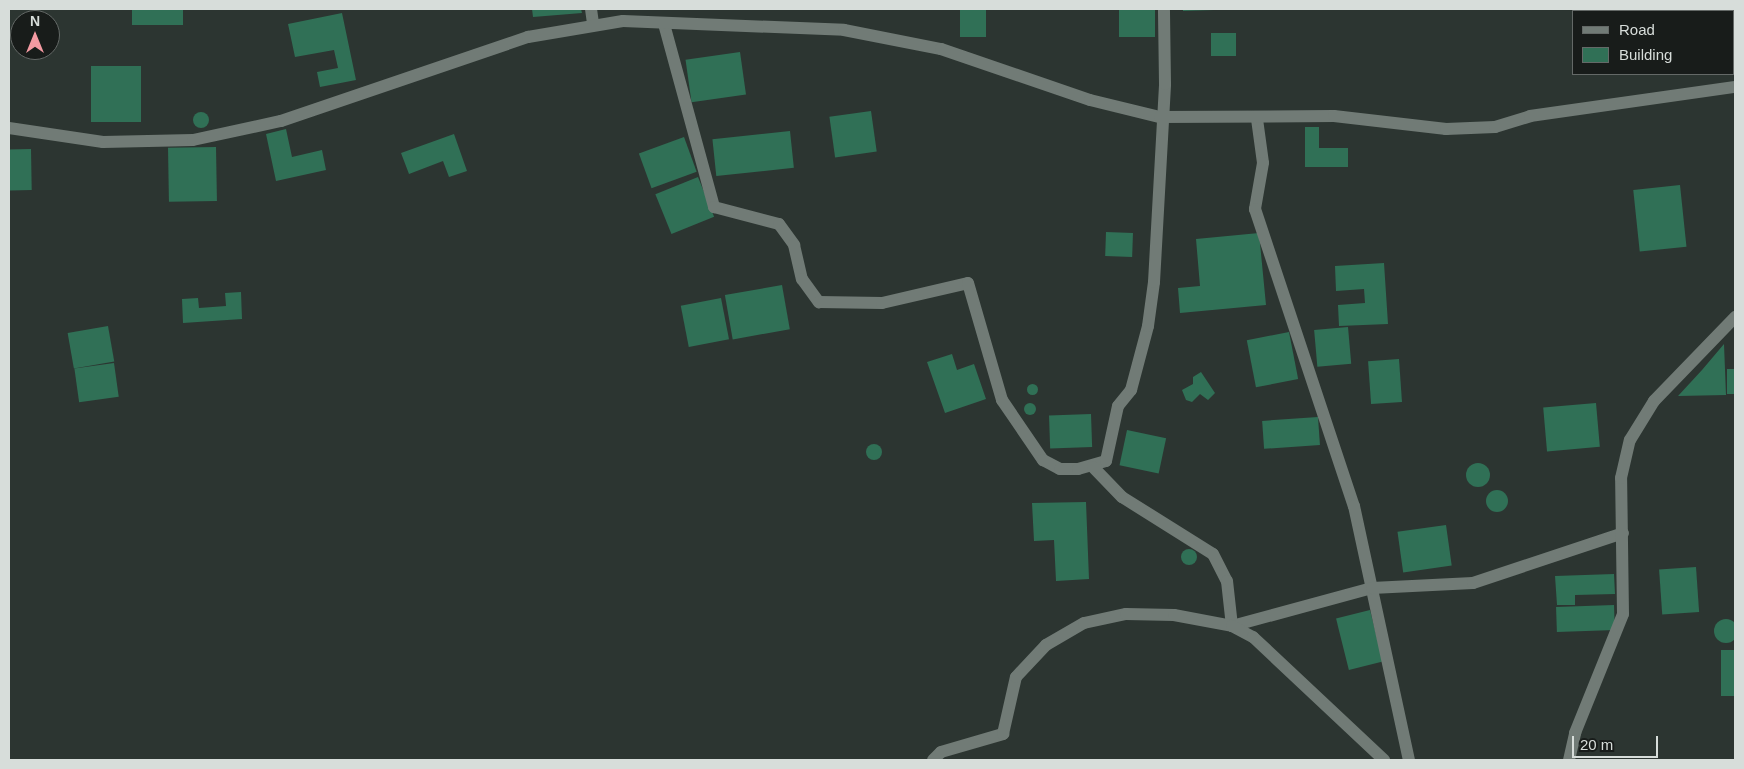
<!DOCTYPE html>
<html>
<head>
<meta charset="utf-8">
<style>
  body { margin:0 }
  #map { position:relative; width:1744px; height:769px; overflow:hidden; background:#2c3531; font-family:Helvetica,sans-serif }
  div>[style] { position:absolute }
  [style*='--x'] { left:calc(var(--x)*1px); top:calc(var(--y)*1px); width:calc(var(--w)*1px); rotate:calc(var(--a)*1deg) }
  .building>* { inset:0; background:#307056; transform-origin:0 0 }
  .round { border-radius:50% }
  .minor>* { height:12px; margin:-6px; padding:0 6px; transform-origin:6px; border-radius:6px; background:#717b76 }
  span { translate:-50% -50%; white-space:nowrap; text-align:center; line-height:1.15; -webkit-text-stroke:4px #181c1a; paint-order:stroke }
  .frame { position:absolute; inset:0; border:10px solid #d7ddda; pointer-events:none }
  .legend { position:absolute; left:1572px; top:10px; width:162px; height:65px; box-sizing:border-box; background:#181c1a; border:1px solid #646967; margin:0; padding:6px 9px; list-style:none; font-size:15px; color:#d7ddda }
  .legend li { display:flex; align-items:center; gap:10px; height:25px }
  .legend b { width:25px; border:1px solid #646967 }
  .north { position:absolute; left:10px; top:10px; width:50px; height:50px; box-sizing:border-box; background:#181c1a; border:1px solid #646967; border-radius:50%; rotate:0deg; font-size:14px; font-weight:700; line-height:20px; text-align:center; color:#d7ddda }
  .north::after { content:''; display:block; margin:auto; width:18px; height:22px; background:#f49aa2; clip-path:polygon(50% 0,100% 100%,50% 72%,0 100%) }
  .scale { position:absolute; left:1572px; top:736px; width:86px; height:22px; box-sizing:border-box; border:2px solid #d7ddda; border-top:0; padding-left:6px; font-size:15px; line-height:18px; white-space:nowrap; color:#d7ddda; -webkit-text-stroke:4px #181c1a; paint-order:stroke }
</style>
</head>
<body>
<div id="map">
  <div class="building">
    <div style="left:132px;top:9px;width:51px;height:16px"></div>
    <div style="clip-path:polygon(532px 9px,581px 9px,582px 13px,533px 17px)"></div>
    <div style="left:960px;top:9px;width:26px;height:28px"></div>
    <div style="left:1119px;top:9px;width:36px;height:28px"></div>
    <div style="clip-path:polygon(1183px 9px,1214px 9px,1214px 10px,1183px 11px)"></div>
    <div style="clip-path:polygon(342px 13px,356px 80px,320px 87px,317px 72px,338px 68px,334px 50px,295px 57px,288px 24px)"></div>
    <div style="left:1211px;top:33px;width:25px;height:23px"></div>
    <div style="left:740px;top:52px;width:43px;height:55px;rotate:82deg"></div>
    <div style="left:91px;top:66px;width:50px;height:56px"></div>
    <div style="left:871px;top:111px;width:41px;height:42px;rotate:82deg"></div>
    <div class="round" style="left:193px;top:112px;width:16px;height:16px"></div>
    <div style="clip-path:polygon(1305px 127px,1319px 127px,1319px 148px,1348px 148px,1348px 167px,1305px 167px)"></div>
    <div style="clip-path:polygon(286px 129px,292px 157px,322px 150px,326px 170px,276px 181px,266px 134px)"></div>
    <div style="left:790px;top:131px;width:37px;height:78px;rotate:84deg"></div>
    <div style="clip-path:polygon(454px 134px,467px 171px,449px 177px,443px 161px,409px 174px,401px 153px)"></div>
    <div style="left:684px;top:137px;width:37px;height:48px;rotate:70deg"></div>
    <div style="left:216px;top:147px;width:54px;height:48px;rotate:89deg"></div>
    <div style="left:31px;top:149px;width:41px;height:22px;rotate:89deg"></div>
    <div style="left:698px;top:177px;width:43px;height:46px;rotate:68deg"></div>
    <div style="left:1680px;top:185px;width:62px;height:47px;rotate:84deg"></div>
    <div style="left:1106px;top:232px;width:27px;height:24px;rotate:2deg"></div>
    <div style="clip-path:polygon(1259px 233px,1266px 305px,1180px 313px,1178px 288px,1200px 286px,1196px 239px)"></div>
    <div style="clip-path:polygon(1384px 263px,1388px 324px,1339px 326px,1338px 305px,1365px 303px,1364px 289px,1336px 291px,1335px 266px)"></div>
    <div style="left:782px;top:285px;width:45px;height:58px;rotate:80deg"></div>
    <div style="clip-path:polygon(241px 292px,242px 319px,183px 323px,182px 299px,198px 298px,199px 308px,226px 306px,225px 293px)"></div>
    <div style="left:721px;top:298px;width:42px;height:41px;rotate:79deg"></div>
    <div style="left:108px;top:326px;width:36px;height:41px;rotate:80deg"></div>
    <div style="left:1348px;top:327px;width:37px;height:34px;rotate:85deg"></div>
    <div style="left:1289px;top:332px;width:48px;height:43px;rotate:79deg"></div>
    <div style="clip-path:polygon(1724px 344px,1726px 395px,1678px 396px,1702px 370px)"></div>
    <div style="clip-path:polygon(952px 354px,957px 370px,974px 364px,986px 399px,945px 413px,927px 362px)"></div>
    <div style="left:1399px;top:359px;width:43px;height:31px;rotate:86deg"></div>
    <div style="left:114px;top:363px;width:34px;height:40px;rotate:82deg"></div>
    <div style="left:1727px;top:369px;width:8px;height:25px"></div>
    <div style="clip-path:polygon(1201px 372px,1215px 393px,1208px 400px,1200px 394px,1192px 402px,1186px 400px,1182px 390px,1193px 384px,1193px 377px)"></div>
    <div class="round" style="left:1026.5px;top:383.5px;width:11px;height:11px"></div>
    <div style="left:1596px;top:403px;width:44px;height:53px;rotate:85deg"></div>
    <div class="round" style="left:1024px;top:403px;width:12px;height:12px"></div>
    <div style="left:1091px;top:414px;width:33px;height:42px;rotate:88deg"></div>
    <div style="left:1318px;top:417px;width:28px;height:56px;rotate:86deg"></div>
    <div style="left:1127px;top:430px;width:40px;height:36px;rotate:12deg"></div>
    <div class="round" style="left:866px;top:444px;width:16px;height:16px"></div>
    <div class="round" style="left:1466px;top:463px;width:24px;height:24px"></div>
    <div class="round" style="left:1486px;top:490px;width:22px;height:22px"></div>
    <div style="clip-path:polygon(1086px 502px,1089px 579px,1056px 581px,1054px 540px,1034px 541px,1032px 503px)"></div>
    <div style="left:1446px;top:525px;width:41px;height:49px;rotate:82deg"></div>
    <div class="round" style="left:1181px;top:549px;width:16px;height:16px"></div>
    <div style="left:1696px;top:567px;width:45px;height:37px;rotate:86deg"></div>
    <div style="clip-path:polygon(1614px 574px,1615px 594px,1575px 595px,1575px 605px,1557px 605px,1555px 576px)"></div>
    <div style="left:1614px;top:605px;width:25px;height:58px;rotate:88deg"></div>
    <div style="left:1370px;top:610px;width:53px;height:35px;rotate:76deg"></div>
    <div class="round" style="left:1714px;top:619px;width:24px;height:24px"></div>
    <div style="left:1735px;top:650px;width:46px;height:14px;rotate:90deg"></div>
  </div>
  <div class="minor">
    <div style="--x:591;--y:9;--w:15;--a:82"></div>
    <div style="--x:1733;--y:14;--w:5;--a:68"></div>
    <div style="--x:664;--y:24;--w:190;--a:74.7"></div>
    <div style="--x:714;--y:207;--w:67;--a:14.7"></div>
    <div style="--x:779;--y:224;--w:26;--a:54"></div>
    <div style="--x:794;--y:245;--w:35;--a:77"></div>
    <div style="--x:802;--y:279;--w:29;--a:54"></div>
    <div style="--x:819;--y:302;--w:63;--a:0.9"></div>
    <div style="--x:882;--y:303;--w:88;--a:-13.1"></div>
    <div style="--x:968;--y:283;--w:122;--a:73.8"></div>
    <div style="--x:1002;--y:400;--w:73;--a:55.7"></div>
    <div style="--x:1043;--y:460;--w:19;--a:28"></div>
    <div style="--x:1060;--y:469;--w:18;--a:0"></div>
    <div style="--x:1078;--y:469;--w:29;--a:-16"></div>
    <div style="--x:1106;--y:461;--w:56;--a:-77.7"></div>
    <div style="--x:1118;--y:406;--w:21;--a:-51"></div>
    <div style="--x:1131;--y:390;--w:66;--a:-75.1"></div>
    <div style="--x:1148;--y:326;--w:44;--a:-82.2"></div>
    <div style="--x:1154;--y:282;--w:198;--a:-86.8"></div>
    <div style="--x:1165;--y:84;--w:75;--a:-90.8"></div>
    <div style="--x:1257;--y:119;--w:44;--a:82.2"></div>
    <div style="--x:1263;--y:163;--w:47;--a:99.9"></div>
    <div style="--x:1255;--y:209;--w:313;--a:71.6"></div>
    <div style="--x:1354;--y:506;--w:260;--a:77.8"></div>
    <div style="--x:9;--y:128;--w:95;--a:8.5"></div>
    <div style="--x:103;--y:142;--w:90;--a:-1.3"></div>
    <div style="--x:193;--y:140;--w:90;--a:-12.2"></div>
    <div style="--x:281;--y:121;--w:261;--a:-18.8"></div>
    <div style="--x:528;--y:37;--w:96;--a:-9.6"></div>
    <div style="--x:623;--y:21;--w:221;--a:2.3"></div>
    <div style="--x:844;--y:30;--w:99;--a:11.1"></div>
    <div style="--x:941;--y:49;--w:157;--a:18.9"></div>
    <div style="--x:1090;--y:100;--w:72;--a:13.7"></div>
    <div style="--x:1160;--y:117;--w:174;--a:-0.3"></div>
    <div style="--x:1334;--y:116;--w:113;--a:6.6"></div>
    <div style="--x:1446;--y:129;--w:49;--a:-2.3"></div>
    <div style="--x:1495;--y:127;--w:37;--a:-17"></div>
    <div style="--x:1530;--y:116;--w:207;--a:-8.1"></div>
    <div style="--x:1093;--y:467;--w:42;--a:46"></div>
    <div style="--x:1122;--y:497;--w:107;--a:32.1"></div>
    <div style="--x:1213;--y:554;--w:30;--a:63"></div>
    <div style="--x:1227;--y:581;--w:45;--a:83.7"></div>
    <div style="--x:1232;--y:626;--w:145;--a:-15.2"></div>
    <div style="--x:1372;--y:588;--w:101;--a:-2.8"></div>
    <div style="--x:1473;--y:583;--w:158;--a:-18.4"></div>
    <div style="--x:933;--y:760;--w:11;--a:-45"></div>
    <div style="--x:941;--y:752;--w:65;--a:-16.2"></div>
    <div style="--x:1003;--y:734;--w:58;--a:-77.2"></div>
    <div style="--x:1016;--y:677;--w:44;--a:-46.8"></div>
    <div style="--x:1046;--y:645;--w:44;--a:-30.1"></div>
    <div style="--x:1084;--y:623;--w:43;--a:-12.1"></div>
    <div style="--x:1126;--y:614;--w:48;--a:1.2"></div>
    <div style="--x:1174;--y:615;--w:59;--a:10.7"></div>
    <div style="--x:1232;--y:626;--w:24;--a:28"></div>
    <div style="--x:1253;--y:637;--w:180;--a:43.2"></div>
    <div style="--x:1569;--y:760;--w:28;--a:-77"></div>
    <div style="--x:1575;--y:733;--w:128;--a:-68"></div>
    <div style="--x:1623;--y:614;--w:136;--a:-90.8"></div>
    <div style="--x:1621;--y:478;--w:39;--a:-77"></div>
    <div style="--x:1630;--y:440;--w:46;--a:-58.4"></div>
    <div style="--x:1654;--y:401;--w:117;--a:-46"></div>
  </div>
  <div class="frame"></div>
  <ul class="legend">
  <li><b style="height:6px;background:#717b76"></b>Road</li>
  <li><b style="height:14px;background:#307056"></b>Building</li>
  </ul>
  <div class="north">N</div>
  <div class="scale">20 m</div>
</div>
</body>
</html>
